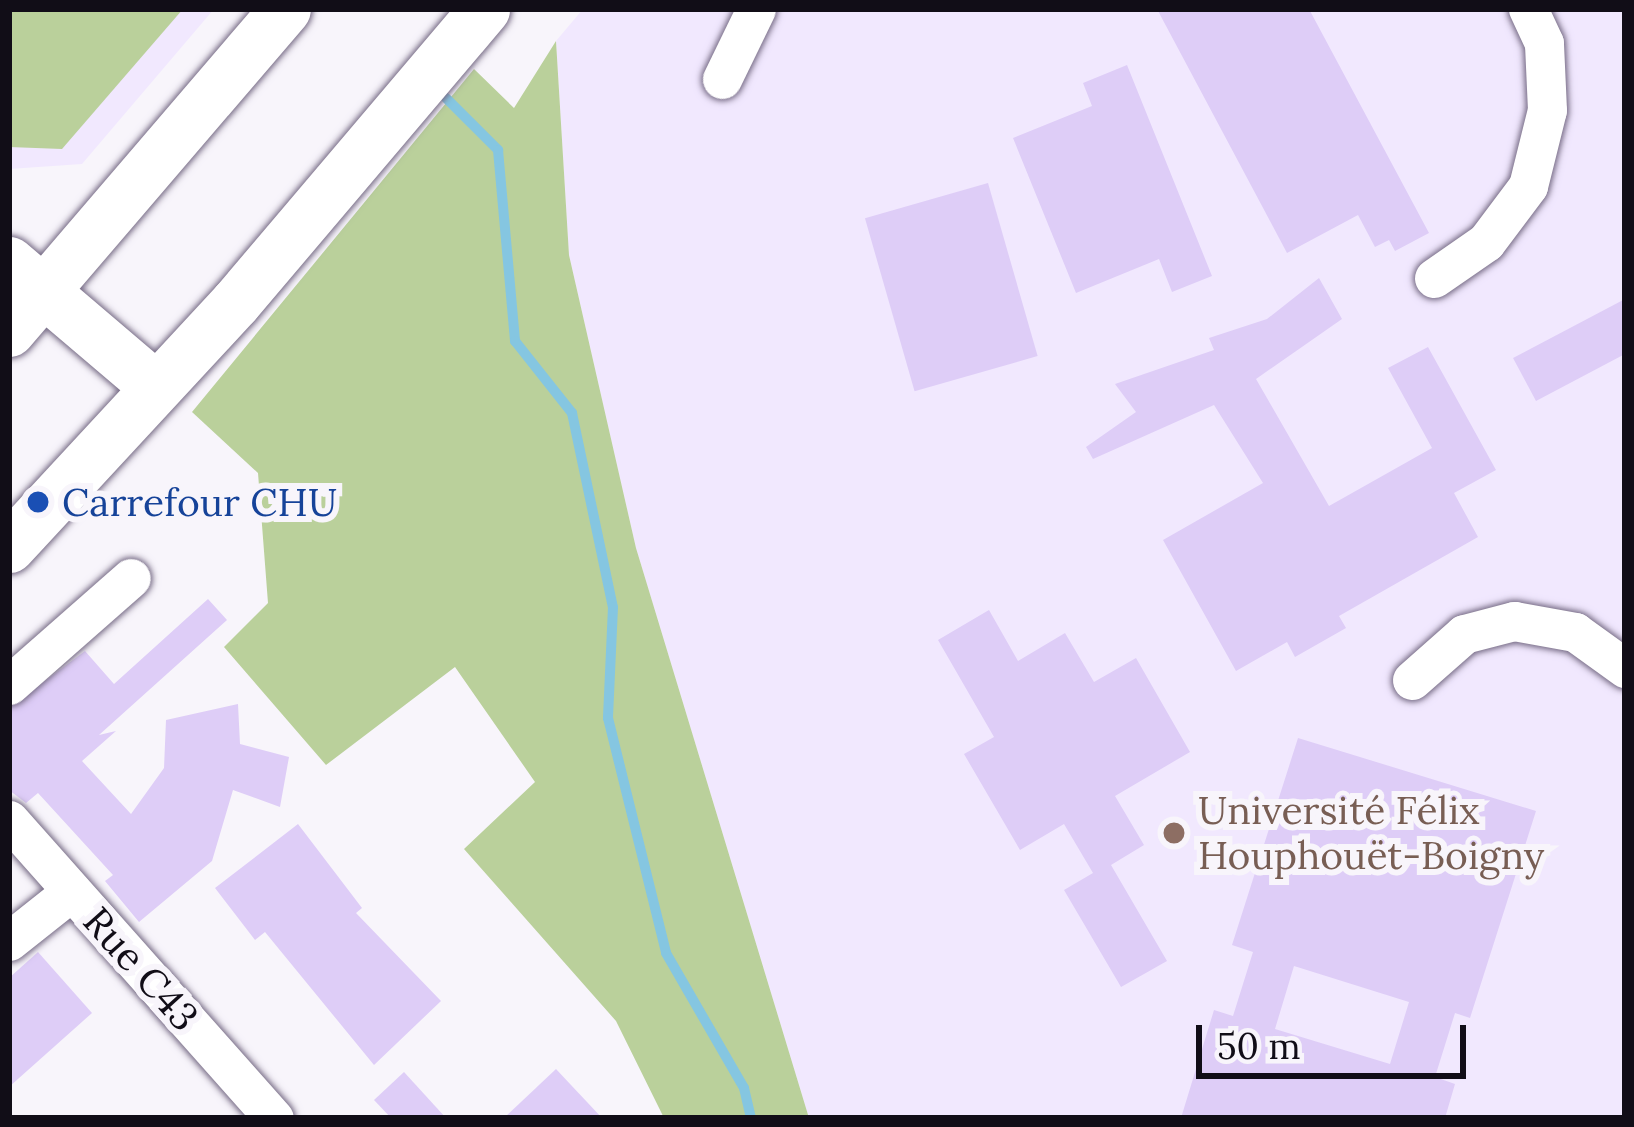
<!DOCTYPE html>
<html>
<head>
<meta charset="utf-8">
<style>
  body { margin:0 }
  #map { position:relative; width:1634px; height:1127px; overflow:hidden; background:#f8f5fb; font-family:Lora,serif }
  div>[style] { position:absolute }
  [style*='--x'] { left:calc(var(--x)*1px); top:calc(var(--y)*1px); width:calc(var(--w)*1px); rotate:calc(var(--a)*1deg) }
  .built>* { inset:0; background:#f1e8fe }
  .green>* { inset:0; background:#bad09b }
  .stream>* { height:10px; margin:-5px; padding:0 5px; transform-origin:5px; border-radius:5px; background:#85c6e1 }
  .building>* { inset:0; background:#decdf7; transform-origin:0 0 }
  .roads { filter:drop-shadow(0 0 3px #776c86) drop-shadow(0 0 3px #776c86) }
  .minor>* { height:39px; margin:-19.5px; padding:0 19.5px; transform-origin:19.5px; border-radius:19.5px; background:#fff }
  .major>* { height:51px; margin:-25.5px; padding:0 25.5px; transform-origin:25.5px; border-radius:25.5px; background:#fff }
  .dots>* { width:33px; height:33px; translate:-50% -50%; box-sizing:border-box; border:6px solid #f8f5fb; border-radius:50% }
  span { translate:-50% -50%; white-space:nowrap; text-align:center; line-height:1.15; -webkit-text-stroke:12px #f8f5fb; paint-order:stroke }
  .transit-label { font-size:39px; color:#164399 }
  .left { translate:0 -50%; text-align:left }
  .education-label { font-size:39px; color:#785e54 }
  .street-label { font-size:39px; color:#110d17 }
  .frame { position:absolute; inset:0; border:12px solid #110d17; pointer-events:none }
  .scale { position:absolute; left:1196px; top:1025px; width:270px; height:54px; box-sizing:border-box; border:6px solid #110d17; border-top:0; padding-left:15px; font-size:36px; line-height:42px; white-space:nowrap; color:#110d17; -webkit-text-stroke:9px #f8f5fb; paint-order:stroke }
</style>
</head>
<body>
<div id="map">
  <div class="built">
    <div style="clip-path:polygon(9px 9px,214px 9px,82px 164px,9px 169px)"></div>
    <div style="clip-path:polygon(583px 9px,1625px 9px,1625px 1118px,809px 1118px,636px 548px,569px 255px,556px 41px)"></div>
  </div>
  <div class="green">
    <div style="clip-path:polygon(9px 9px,183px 9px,62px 149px,9px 147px)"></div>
    <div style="clip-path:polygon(556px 41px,569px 255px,636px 548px,809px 1118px,664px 1118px,616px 1021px,464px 849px,535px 782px,455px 667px,326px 765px,224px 647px,268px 603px,258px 473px,192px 412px,474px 69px,514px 108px)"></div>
  </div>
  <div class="stream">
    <div style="--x:446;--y:98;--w:74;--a:45"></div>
    <div style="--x:498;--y:150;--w:192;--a:84.9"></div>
    <div style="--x:515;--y:341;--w:92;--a:51.6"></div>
    <div style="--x:572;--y:413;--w:198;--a:78.1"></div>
    <div style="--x:613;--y:607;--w:111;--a:92.6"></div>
    <div style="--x:608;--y:718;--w:242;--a:76.1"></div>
    <div style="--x:666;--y:953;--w:156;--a:60"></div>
    <div style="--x:744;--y:1088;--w:31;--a:77"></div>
  </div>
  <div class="building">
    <div style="clip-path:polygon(1157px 9px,1309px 9px,1429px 233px,1395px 251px,1389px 240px,1375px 247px,1358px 215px,1287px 253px)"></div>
    <div style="clip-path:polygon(1127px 65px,1212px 276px,1172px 292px,1159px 259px,1076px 293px,1013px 138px,1092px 106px,1083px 83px)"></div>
    <div style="left:988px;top:183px;width:180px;height:128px;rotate:74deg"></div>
    <div style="clip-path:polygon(1319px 278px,1342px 319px,1256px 379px,1329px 506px,1432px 448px,1388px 368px,1428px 347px,1496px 470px,1454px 493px,1478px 537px,1339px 616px,1346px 628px,1295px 657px,1287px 642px,1236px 671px,1163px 540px,1263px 483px,1214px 405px,1093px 459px,1086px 447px,1136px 412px,1115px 384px,1214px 350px,1209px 338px,1267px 319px)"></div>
    <div style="clip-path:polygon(1625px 299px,1625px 354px,1536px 401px,1513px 358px)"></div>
    <div style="clip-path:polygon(208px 599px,227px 620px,99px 735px,116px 731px,82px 761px,131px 814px,164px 768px,166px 720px,238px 704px,240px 744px,289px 757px,280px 807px,233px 790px,212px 861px,139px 922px,105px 881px,113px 875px,38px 793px,26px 803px,9px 790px,9px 708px,85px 651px,114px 684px)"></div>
    <div style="clip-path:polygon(989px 610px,1018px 661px,1065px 633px,1094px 682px,1136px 658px,1190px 752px,1115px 796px,1144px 845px,1111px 865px,1167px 961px,1121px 987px,1064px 890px,1093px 873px,1064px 824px,1020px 850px,964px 754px,994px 737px,938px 640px)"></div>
    <div style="clip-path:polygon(evenodd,1298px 738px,1536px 811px,1470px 1018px,1455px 1013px,1435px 1077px,1455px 1084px,1445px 1118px,1181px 1118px,1214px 1010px,1233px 1016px,1253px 952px,1232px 945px,1298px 738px,1294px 966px,1409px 1002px,1390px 1064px,1275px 1029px,1294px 966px)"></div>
    <div style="clip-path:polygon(298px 824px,362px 908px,356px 913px,441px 1001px,374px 1065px,265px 932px,255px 940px,215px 888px)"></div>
    <div style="clip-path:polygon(38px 952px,92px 1013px,9px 1087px,9px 978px)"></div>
    <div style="clip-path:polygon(556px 1069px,602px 1118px,504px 1118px)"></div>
    <div style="clip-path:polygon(404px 1072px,446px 1118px,391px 1118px,374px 1100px)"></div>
  </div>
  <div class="roads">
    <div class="minor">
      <div style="--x:722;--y:79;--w:78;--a:-64.1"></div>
      <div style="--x:1434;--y:278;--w:63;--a:-34.7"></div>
      <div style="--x:1486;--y:242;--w:70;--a:-53.1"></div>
      <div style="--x:1528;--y:186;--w:78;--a:-76"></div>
      <div style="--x:1547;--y:110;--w:67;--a:-92.6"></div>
      <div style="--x:1544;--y:43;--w:38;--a:-115"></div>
      <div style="--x:1412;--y:680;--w:69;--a:-41.5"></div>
      <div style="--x:1464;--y:634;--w:52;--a:-14.6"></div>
      <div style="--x:1514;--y:621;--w:62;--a:10.2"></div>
      <div style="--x:1575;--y:632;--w:62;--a:35.8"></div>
      <div style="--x:9;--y:685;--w:162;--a:-41.3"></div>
      <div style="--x:9;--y:820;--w:399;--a:48.4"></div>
      <div style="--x:9;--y:941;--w:80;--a:-38.4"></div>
    </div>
    <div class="major">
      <div style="--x:9;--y:262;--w:193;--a:40.4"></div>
      <div style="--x:9;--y:331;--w:424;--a:-49.4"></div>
      <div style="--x:9;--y:547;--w:333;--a:-47.2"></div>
      <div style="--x:235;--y:303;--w:385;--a:-49.7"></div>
    </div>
  </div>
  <div class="dots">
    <div style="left:38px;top:502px;background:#1a4fb4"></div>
    <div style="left:1174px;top:833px;background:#8d6e63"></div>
  </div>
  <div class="transit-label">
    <span class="left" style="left:62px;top:502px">Carrefour CHU</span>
  </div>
  <div class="education-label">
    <span class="left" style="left:1198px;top:833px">Université Félix<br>Houphouët-Boigny</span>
  </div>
  <div class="street-label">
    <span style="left:141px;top:969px;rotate:48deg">Rue C43</span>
  </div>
  <div class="frame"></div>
  <div class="scale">50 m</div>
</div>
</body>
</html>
